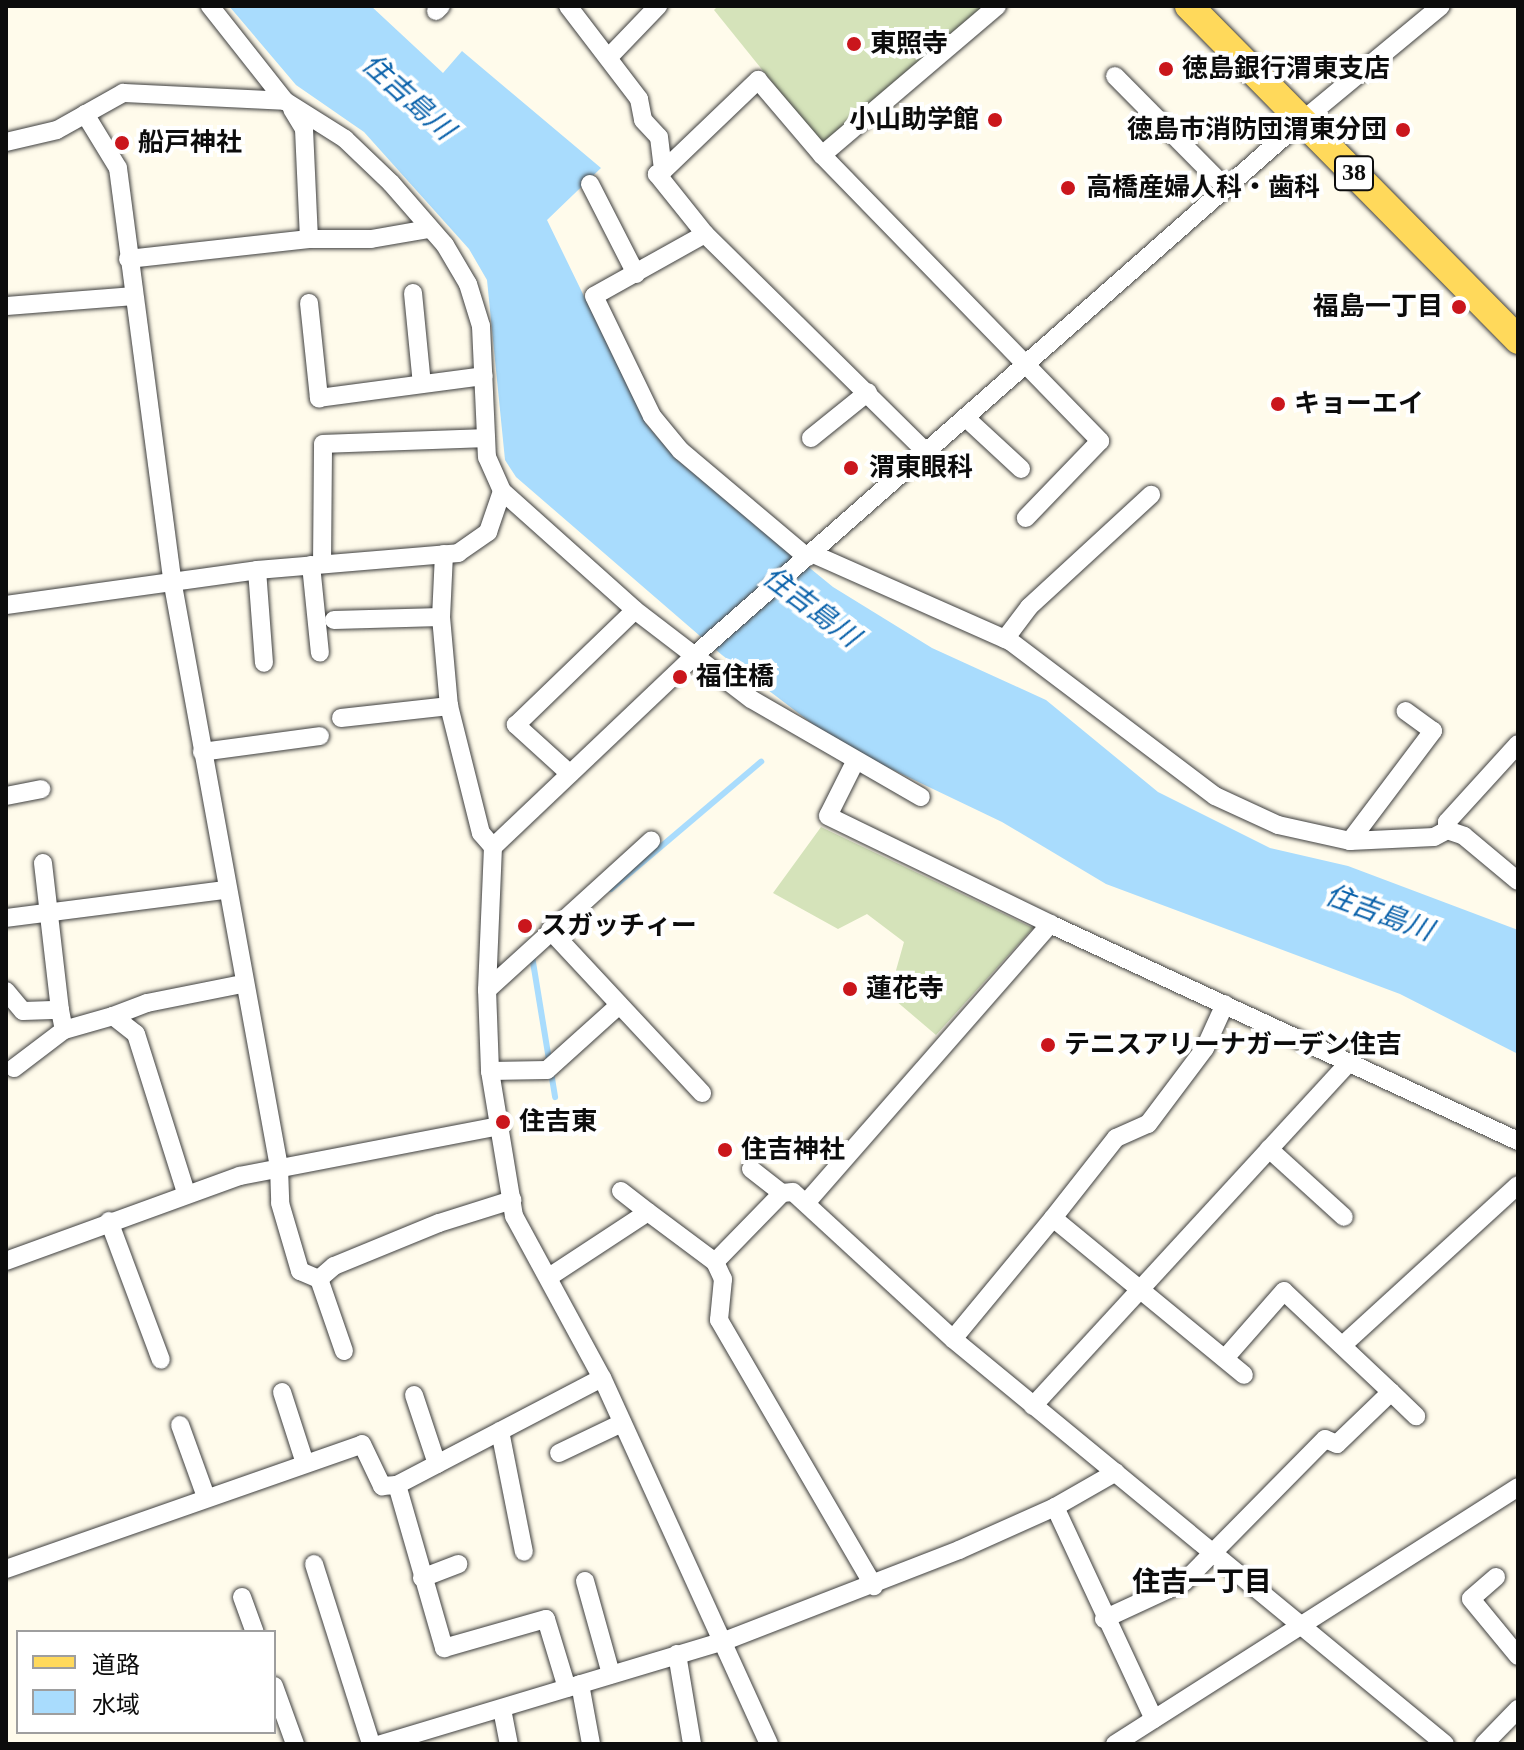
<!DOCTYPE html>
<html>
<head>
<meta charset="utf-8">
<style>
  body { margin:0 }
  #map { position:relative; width:1524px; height:1750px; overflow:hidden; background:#fffbeb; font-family:"Times New Roman","Noto Sans JP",serif }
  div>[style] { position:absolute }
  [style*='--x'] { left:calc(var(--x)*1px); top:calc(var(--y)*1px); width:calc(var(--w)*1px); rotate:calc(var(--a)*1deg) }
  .cemetery>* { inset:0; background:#d5e3ba }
  .water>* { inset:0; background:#a9dcfd }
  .stream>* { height:6px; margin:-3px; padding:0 3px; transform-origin:3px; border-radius:3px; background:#a9dcfd }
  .roads { filter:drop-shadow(0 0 2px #3f3f3f) drop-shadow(0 0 2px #3f3f3f) }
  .minor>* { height:18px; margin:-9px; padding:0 9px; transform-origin:9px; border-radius:9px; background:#fff }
  .primary>* { height:28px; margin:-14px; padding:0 14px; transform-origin:14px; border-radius:14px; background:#ffd95b }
  .dots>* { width:22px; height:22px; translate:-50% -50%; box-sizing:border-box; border:4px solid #fff; border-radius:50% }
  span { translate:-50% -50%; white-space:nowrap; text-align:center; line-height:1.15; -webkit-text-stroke:8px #fff; paint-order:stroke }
  .shield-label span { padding:2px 6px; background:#fff; border:2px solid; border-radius:6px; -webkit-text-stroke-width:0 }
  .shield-label { font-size:24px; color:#0c0c0c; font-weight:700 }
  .poi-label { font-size:26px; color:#0c0c0c; font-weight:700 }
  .left { translate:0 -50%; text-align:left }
  .right { translate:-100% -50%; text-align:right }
  .water-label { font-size:28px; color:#0961aa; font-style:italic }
  .neighbourhood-label { font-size:28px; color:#0c0c0c; font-weight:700 }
  .frame { position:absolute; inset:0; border:8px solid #0c0c0c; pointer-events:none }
  .legend { position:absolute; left:16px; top:1630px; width:260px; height:104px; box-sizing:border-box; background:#fff; border:2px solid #9e9e9e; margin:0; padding:10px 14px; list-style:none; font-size:24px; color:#0c0c0c }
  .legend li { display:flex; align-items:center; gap:16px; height:40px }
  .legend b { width:40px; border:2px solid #9e9e9e }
</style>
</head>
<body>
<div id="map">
  <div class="cemetery">
    <div style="clip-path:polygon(718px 6px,988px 6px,823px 145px,714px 10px)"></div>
    <div style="clip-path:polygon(821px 827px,1033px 928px,936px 1035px,889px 995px,904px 942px,867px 914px,838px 929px,773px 893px)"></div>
  </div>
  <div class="water">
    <div style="clip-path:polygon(229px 6px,371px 6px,443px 73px,462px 51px,601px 168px,547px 220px,646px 424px,676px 459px,833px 587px,932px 648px,1046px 700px,1158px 792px,1270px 848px,1348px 866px,1518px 930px,1518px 1054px,1400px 994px,1106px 884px,1002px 822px,839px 744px,722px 655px,516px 477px,505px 460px,487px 280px,469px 249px,364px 132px,296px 85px)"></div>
  </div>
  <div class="stream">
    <div style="--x:611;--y:889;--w:197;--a:-40.3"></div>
    <div style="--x:532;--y:956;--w:143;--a:80.7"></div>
  </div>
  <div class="roads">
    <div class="minor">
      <div style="--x:210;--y:6;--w:121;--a:51.7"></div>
      <div style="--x:285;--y:101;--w:71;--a:32.3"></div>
      <div style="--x:345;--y:139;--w:64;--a:43.7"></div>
      <div style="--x:391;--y:183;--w:82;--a:48.9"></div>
      <div style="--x:445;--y:245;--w:45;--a:59.5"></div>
      <div style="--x:468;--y:284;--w:44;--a:72.8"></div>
      <div style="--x:481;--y:326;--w:131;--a:87.4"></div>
      <div style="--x:487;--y:457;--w:37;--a:66"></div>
      <div style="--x:502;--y:491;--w:178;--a:41.8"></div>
      <div style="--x:635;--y:610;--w:146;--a:37.5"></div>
      <div style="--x:751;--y:699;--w:196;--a:30"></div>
      <div style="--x:568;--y:6;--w:117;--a:52.6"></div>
      <div style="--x:639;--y:99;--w:21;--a:79"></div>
      <div style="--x:643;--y:120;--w:23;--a:47"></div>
      <div style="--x:659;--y:137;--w:34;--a:83"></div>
      <div style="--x:663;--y:171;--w:7;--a:153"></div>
      <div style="--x:657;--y:174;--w:77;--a:51.3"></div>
      <div style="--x:705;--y:234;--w:127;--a:150.8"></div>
      <div style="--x:594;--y:296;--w:133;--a:64.2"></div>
      <div style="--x:652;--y:416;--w:45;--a:50.4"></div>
      <div style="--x:681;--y:451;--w:165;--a:40.1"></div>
      <div style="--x:436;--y:11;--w:7;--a:-45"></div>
      <div style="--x:609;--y:57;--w:71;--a:-46.1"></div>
      <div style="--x:1115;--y:76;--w:158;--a:45.3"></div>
      <div style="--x:292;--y:109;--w:23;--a:59"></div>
      <div style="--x:304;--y:129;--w:110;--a:87.4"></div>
      <div style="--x:85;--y:114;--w:63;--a:58.6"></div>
      <div style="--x:118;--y:168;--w:421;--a:82.5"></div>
      <div style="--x:173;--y:585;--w:592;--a:79.68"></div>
      <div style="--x:279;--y:1167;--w:36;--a:88"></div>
      <div style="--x:280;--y:1203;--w:71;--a:73.6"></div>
      <div style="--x:300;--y:1271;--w:21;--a:23"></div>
      <div style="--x:6;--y:142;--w:52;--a:-13.2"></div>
      <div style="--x:57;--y:130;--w:76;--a:-29.3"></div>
      <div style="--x:123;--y:93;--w:162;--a:2.8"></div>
      <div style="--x:822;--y:155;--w:230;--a:-40.4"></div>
      <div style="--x:663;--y:171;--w:132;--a:-43.8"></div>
      <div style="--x:758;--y:80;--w:99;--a:49.5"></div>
      <div style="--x:822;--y:155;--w:399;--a:45.8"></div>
      <div style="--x:1100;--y:441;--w:107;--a:133.9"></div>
      <div style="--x:590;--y:184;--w:101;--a:62.9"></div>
      <div style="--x:705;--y:234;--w:312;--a:44.6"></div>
      <div style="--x:128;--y:259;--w:182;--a:-6.3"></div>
      <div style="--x:309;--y:239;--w:62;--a:0"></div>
      <div style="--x:371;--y:239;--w:59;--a:-9.8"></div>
      <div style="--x:413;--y:293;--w:91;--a:84.4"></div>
      <div style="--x:309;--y:303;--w:96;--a:84"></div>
      <div style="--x:319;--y:398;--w:166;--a:-7.6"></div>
      <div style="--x:6;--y:306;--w:126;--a:-4.5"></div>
      <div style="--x:966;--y:418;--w:75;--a:42.8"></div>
      <div style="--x:811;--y:438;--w:73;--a:-38.9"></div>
      <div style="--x:811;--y:553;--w:218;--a:23.9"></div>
      <div style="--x:1010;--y:641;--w:257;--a:37.1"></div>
      <div style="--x:1215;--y:796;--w:69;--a:24.7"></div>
      <div style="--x:1278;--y:825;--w:74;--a:12.5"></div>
      <div style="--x:1350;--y:841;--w:84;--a:-2.7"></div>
      <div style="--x:1434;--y:837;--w:15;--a:-28"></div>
      <div style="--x:1447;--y:830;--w:18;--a:19"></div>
      <div style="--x:1464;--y:836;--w:70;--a:39.8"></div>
      <div style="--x:444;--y:554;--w:63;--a:92.7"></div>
      <div style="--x:441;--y:617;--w:89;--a:84.9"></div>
      <div style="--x:449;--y:706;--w:131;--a:75.9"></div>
      <div style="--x:481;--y:833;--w:18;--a:49"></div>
      <div style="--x:322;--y:564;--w:120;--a:-89.5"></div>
      <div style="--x:323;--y:444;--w:163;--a:-2.1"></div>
      <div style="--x:311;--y:565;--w:88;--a:84.2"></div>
      <div style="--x:257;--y:570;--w:93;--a:85.7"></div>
      <div style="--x:6;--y:605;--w:253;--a:-7.9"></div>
      <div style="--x:257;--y:570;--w:202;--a:-4.8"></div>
      <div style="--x:458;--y:553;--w:37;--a:-35"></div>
      <div style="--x:488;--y:532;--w:43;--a:-71.1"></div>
      <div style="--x:334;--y:620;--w:107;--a:-1.6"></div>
      <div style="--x:1005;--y:639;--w:40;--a:-53"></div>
      <div style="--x:1029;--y:607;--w:166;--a:-42.6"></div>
      <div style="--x:341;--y:718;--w:109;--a:-6.3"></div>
      <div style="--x:202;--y:752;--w:119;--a:-7.7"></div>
      <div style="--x:855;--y:762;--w:60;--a:116.6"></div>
      <div style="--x:828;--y:816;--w:247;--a:25.9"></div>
      <div style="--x:569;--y:773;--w:72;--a:-137.8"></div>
      <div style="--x:516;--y:725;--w:165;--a:-44"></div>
      <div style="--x:6;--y:796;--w:36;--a:-11"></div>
      <div style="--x:1447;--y:830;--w:8;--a:-90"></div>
      <div style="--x:1447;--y:822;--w:105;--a:-47.7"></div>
      <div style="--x:1350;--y:841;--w:138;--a:-53"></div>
      <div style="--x:1433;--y:731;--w:34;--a:-144"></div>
      <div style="--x:6;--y:918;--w:222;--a:-7.3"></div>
      <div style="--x:550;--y:930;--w:223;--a:47"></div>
      <div style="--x:487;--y:990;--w:222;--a:-42.3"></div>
      <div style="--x:6;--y:991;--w:26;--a:50"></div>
      <div style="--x:23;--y:1011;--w:37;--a:-2"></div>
      <div style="--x:60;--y:1010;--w:148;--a:-96.6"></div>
      <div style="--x:60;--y:1010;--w:20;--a:79"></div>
      <div style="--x:64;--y:1030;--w:51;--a:-15.9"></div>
      <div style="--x:113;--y:1016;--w:29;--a:38"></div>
      <div style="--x:136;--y:1034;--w:167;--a:72.5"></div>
      <div style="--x:113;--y:1016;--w:36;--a:-21"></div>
      <div style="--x:147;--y:1003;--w:97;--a:-11.3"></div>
      <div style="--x:14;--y:1068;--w:63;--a:-37.2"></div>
      <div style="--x:490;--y:1071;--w:57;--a:-1"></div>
      <div style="--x:547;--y:1070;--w:94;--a:-42"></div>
      <div style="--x:1269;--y:1149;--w:101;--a:42.2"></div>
      <div style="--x:751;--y:1169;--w:39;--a:38"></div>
      <div style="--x:621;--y:1191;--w:34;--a:38"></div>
      <div style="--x:806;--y:1203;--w:371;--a:-48.8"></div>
      <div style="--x:1050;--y:924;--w:516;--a:24.88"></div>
      <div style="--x:1053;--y:1218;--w:102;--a:-51.8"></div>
      <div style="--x:1116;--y:1138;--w:35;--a:-24"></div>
      <div style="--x:1148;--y:1124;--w:95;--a:-53.1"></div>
      <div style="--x:1205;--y:1048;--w:48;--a:-65.6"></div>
      <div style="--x:109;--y:1221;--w:148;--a:69.5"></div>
      <div style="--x:6;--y:1261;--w:249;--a:-20"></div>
      <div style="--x:240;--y:1176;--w:265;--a:-10.9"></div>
      <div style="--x:715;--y:1262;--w:19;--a:65"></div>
      <div style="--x:723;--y:1279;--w:41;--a:95.6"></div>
      <div style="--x:719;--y:1320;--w:308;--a:59.8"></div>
      <div style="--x:549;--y:1277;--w:118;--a:-33.3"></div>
      <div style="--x:648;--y:1212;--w:84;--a:36.7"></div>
      <div style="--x:715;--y:1262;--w:96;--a:-45.8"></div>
      <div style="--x:782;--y:1193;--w:11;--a:-5"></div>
      <div style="--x:793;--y:1192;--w:217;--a:42.6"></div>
      <div style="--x:953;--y:1339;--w:637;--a:39.46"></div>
      <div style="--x:953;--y:1339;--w:157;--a:-50.4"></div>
      <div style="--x:1053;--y:1218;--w:247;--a:39.4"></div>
      <div style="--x:1345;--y:1343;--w:234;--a:-42.4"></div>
      <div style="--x:344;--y:1351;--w:76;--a:-109.1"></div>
      <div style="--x:319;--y:1279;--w:20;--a:-41"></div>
      <div style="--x:334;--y:1266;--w:113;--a:-22.3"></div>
      <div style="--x:439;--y:1223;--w:77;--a:-17.5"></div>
      <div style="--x:282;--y:1392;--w:75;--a:72.1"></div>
      <div style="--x:1391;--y:1392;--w:35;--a:44"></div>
      <div style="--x:414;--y:1395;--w:73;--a:71.6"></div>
      <div style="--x:1033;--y:1406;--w:464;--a:-47.4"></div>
      <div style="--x:180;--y:1425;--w:77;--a:70.1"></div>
      <div style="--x:500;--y:1431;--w:123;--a:78.8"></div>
      <div style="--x:559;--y:1453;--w:70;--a:-25.5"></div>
      <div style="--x:397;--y:1485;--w:231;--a:-27.6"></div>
      <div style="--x:1055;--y:1507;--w:234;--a:65"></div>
      <div style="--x:314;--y:1564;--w:189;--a:72.4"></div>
      <div style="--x:6;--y:1569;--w:377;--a:-19.3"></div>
      <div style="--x:362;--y:1444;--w:47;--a:64.5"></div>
      <div style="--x:382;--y:1486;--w:15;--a:-4"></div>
      <div style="--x:397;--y:1485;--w:170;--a:73.9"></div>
      <div style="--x:444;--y:1648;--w:106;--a:-15.9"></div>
      <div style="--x:546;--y:1619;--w:72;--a:73.1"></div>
      <div style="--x:1496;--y:1577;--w:33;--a:139"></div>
      <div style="--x:1471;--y:1599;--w:74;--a:50.5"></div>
      <div style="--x:422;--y:1578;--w:39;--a:-21"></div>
      <div style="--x:585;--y:1581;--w:97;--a:74.4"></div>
      <div style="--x:242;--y:1597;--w:37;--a:70"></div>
      <div style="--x:1104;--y:1619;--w:88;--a:-24.8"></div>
      <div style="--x:1184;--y:1582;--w:201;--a:-45.4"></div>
      <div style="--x:1325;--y:1439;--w:13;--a:23"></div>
      <div style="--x:1337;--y:1444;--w:75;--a:-43.9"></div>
      <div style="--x:1391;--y:1392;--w:147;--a:-136.7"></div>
      <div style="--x:1284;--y:1291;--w:88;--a:131.3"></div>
      <div style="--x:677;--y:1654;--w:91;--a:80.5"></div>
      <div style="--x:580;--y:1684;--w:61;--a:79.6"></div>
      <div style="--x:274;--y:1686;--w:62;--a:70.1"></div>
      <div style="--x:502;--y:1709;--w:36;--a:79"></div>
      <div style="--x:381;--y:1744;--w:356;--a:-16.7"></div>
      <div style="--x:722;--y:1642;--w:254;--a:-21.2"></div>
      <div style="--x:959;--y:1550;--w:105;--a:-24.1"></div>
      <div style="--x:1055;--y:1507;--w:70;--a:-29.8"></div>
      <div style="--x:769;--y:1744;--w:402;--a:-114.5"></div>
      <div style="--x:602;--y:1378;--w:184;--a:-118.5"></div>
      <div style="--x:514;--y:1216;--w:147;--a:-99.4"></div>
      <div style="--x:490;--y:1071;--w:81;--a:-92.1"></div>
      <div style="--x:487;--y:990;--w:143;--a:-87.6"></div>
      <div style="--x:493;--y:847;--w:277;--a:-43.5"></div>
      <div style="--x:694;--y:656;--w:810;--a:-41.35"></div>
      <div style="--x:1302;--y:121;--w:180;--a:-39.6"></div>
      <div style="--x:1115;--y:1744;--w:478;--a:-32.5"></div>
      <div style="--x:1484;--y:1744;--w:49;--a:-45.8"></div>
    </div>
    <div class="primary">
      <div style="--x:1189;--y:6;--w:469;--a:45.4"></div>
    </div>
  </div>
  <div class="dots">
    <div style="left:854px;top:44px;background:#ca161c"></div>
    <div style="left:1166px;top:69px;background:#ca161c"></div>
    <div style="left:995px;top:120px;background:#ca161c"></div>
    <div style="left:1403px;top:130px;background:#ca161c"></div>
    <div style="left:122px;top:143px;background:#ca161c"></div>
    <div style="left:1068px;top:188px;background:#ca161c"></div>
    <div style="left:1459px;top:307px;background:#ca161c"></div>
    <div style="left:1278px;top:404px;background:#ca161c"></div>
    <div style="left:851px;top:468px;background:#ca161c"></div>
    <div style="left:680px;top:677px;background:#ca161c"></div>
    <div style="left:525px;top:926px;background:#ca161c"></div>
    <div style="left:850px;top:989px;background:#ca161c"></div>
    <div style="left:1048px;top:1045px;background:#ca161c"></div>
    <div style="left:503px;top:1122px;background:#ca161c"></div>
    <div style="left:725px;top:1150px;background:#ca161c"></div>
  </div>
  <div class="shield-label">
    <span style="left:1354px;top:173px">38</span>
  </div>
  <div class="poi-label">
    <span class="left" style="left:870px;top:44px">東照寺</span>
    <span class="left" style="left:1182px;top:69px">徳島銀行渭東支店</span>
    <span class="right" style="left:979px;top:120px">小山助学館</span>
    <span class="right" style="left:1387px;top:130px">徳島市消防団渭東分団</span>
    <span class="left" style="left:138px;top:143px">船戸神社</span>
    <span class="left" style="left:1086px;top:188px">高橋産婦人科・歯科</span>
    <span class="right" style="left:1443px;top:307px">福島一丁目</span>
    <span class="left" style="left:1294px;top:404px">キョーエイ</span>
    <span class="left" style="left:869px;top:468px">渭東眼科</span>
    <span class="left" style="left:696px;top:677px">福住橋</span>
    <span class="left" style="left:541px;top:926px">スガッチィー</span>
    <span class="left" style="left:866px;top:989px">蓮花寺</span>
    <span class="left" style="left:1064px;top:1045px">テニスアリーナガーデン住吉</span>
    <span class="left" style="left:519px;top:1122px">住吉東</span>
    <span class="left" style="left:741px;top:1150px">住吉神社</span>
  </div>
  <div class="water-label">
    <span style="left:408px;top:97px;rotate:42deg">住吉島川</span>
    <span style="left:811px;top:607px;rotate:37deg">住吉島川</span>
    <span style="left:1379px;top:913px;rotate:20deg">住吉島川</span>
  </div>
  <div class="neighbourhood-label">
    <span style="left:1202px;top:1582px">住吉一丁目</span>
  </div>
  <div class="frame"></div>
  <ul class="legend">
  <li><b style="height:10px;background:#ffd95b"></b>道路</li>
  <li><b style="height:22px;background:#a9dcfd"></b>水域</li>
  </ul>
</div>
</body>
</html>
